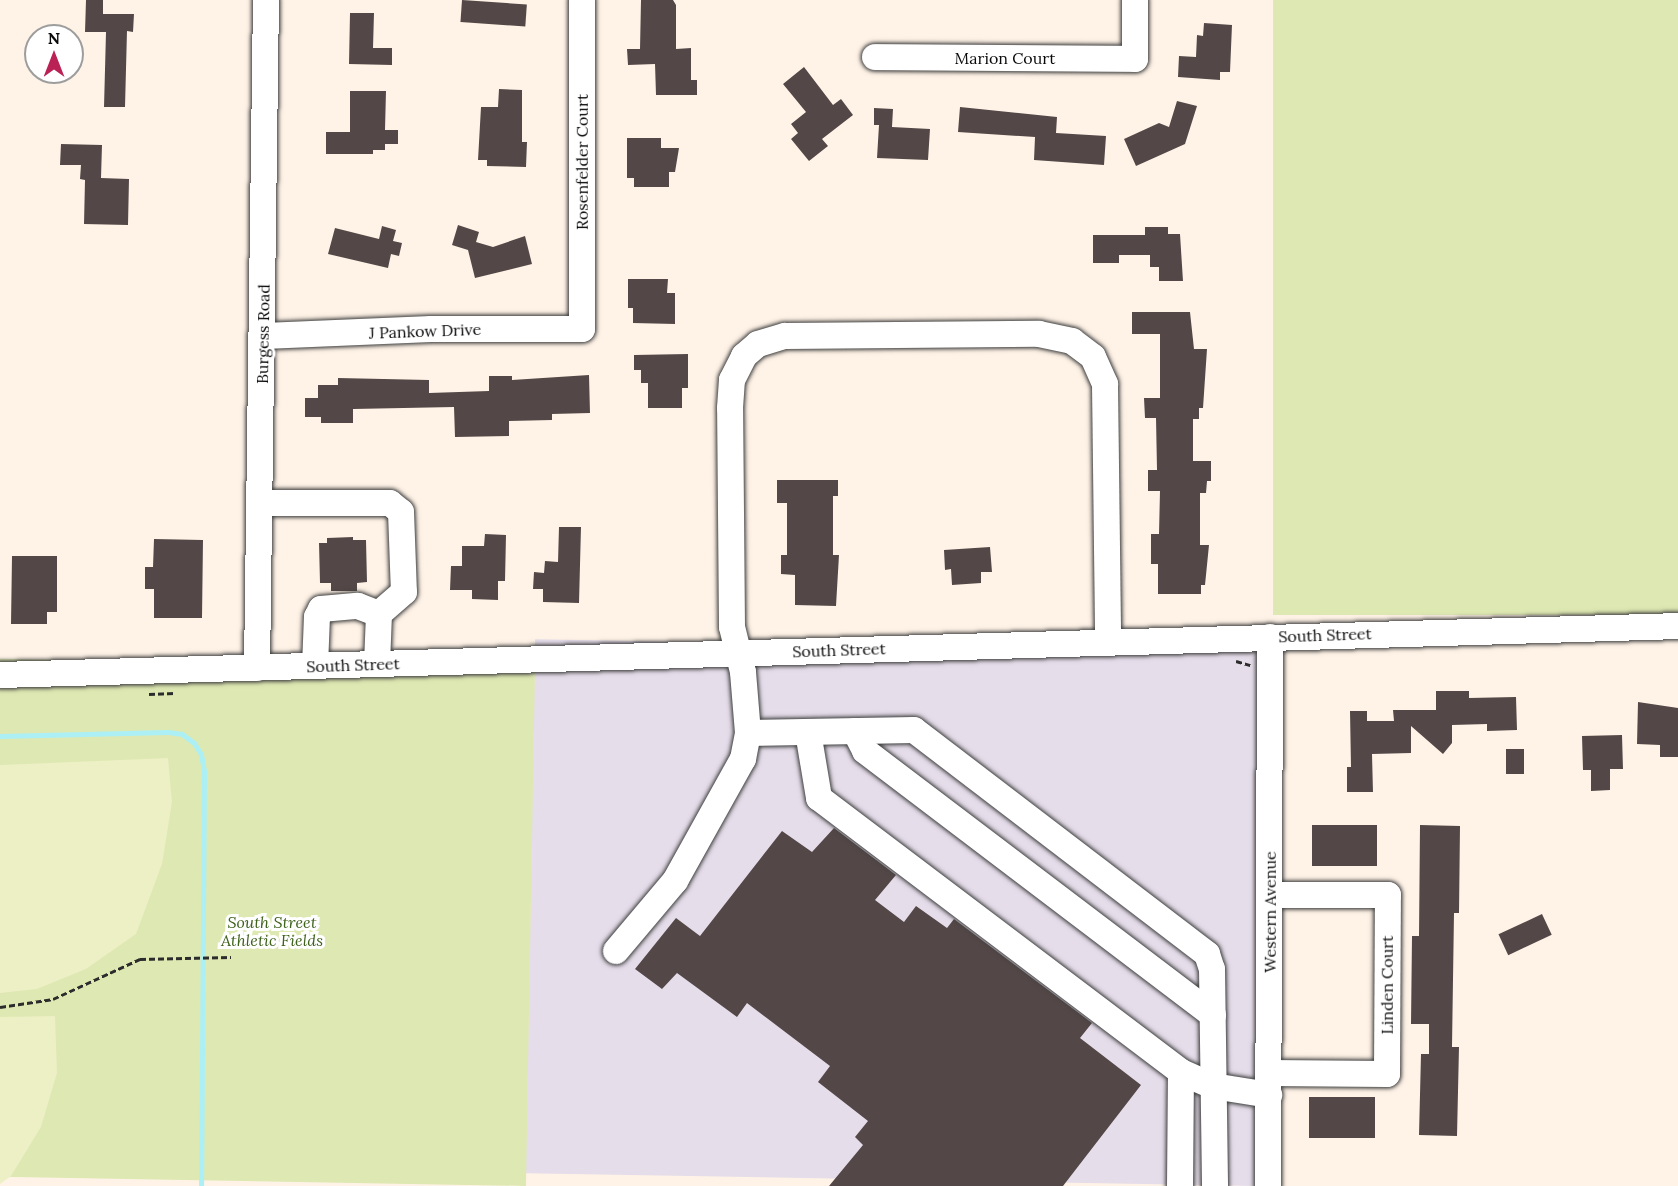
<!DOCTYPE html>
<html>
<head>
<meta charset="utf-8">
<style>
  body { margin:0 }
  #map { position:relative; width:1678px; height:1186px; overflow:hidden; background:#fff3e7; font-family:Lora,serif }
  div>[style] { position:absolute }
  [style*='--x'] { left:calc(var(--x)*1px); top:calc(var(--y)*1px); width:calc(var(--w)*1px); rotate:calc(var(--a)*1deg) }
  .industrial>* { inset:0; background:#e5ddea; transform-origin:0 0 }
  .green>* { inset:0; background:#dee8b2; transform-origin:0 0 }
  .pitch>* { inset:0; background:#edefc4 }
  .stream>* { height:5px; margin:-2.5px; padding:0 2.5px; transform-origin:2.5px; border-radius:2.5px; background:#acf0f6 }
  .building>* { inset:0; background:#534847; transform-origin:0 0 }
  .path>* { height:3px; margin-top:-1.5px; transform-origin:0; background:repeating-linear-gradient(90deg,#2c2c2c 0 6px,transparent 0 9px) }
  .roads { filter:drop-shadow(0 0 2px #3d3d3d) drop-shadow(0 0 2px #3d3d3d) }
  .minor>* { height:26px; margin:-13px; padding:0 13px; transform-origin:13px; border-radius:13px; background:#fff }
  span { translate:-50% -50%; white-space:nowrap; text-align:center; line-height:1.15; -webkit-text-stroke:6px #fff; paint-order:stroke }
  .street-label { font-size:16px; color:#0a0a0a }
  .park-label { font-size:16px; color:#3e611b; font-style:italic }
  .north { position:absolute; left:24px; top:24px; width:60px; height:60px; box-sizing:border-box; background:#fff; border:2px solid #9d9d9d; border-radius:50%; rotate:0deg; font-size:16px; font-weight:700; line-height:24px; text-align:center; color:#0a0a0a }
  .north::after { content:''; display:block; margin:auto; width:21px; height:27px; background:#ba2256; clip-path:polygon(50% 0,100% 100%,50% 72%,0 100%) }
</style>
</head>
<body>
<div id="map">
  <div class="industrial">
    <div style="left:1266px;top:652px;width:534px;height:731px;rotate:91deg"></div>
  </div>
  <div class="green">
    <div style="left:1273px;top:0;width:405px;height:615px"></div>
    <div style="left:535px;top:668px;width:518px;height:535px;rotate:91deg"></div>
  </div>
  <div class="pitch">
    <div style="clip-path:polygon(168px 758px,172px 802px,162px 864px,136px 934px,86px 969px,37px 989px,0 993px,0 765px)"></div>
    <div style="clip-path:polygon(55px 1016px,57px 1073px,41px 1127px,11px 1176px,0 1184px,0 1017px)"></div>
  </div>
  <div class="stream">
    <div style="--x:0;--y:736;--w:168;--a:-1.4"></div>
    <div style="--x:168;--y:732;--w:14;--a:8"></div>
    <div style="--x:182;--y:734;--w:15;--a:37"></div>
    <div style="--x:194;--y:743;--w:13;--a:58"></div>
    <div style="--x:201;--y:754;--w:17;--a:80"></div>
    <div style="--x:204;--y:771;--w:415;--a:90.4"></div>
  </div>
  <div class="building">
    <div style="clip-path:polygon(86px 0,103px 0,103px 14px,134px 14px,133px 32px,127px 31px,125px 107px,104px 107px,106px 32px,85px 32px)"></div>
    <div style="left:462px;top:0;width:65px;height:22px;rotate:4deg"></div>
    <div style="clip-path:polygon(641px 0,673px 0,676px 5px,676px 49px,691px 48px,691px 80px,697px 80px,697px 95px,656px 95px,655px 64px,628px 65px,627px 49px,640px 49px)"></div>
    <div style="clip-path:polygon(350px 13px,374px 13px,373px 48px,392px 48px,392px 65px,349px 64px)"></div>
    <div style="clip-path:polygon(1204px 23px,1232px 25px,1230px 72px,1220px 72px,1220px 80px,1178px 77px,1179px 56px,1196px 57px,1197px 35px,1203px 36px)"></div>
    <div style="clip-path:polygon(804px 67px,833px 105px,841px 99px,853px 115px,822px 139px,828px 146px,809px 161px,791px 139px,798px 133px,791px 124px,806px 112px,783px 84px)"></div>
    <div style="clip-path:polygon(499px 89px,522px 90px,522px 142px,527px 142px,526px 167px,487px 166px,487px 160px,478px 160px,481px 107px,498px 107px)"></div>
    <div style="clip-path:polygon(350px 91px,386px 91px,385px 130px,398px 130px,398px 144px,385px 144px,385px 150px,373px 150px,373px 154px,326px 154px,326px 132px,350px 132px)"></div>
    <div style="clip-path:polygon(1177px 101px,1197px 106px,1185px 144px,1136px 166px,1124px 139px,1159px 123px,1169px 127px)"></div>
    <div style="clip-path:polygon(960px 107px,1057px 117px,1056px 133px,1106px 136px,1104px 165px,1034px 160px,1035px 137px,958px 132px)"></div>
    <div style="clip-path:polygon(874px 108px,893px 109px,892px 127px,930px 129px,928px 160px,877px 158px,879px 125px,874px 125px)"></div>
    <div style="clip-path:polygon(627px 138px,661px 138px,661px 148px,679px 148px,675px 172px,669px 172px,669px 187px,634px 187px,634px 178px,627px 178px)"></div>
    <div style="clip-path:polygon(61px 144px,102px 145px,101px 178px,129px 179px,128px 225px,84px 224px,85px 180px,80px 179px,81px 165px,60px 165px)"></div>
    <div style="clip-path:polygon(458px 225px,479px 232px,476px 242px,493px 247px,525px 236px,532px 264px,475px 278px,468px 250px,452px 245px)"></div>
    <div style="clip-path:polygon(382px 226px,396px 230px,393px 241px,402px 243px,399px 256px,391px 254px,388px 268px,328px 254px,335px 228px,379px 239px)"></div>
    <div style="clip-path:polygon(1145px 227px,1168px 227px,1168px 234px,1180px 234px,1183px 281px,1159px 281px,1159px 267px,1150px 267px,1150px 255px,1119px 255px,1119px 263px,1093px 263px,1093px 235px,1145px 235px)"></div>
    <div style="clip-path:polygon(628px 279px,668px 279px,667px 293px,675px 293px,675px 324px,633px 323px,633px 308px,628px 308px)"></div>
    <div style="clip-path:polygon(1132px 312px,1190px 312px,1194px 349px,1207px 349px,1203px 408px,1199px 408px,1199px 419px,1193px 419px,1193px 461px,1211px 461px,1211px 481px,1207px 481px,1206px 493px,1200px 493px,1200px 545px,1209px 545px,1205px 585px,1201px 585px,1201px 594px,1158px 594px,1158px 564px,1151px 564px,1151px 534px,1159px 534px,1160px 491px,1148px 491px,1148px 470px,1157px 470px,1156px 418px,1145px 418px,1144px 398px,1160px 398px,1160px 334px,1132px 334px)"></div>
    <div style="clip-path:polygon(688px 354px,688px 388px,682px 388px,682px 408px,648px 408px,648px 383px,641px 383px,641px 370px,634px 370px,634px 355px)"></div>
    <div style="clip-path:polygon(589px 375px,590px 413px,552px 414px,552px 420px,509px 421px,509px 436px,455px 437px,454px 407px,353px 409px,353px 423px,321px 423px,321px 417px,305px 417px,305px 398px,318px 398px,318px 385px,338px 385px,338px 378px,429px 380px,429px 393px,489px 391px,489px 376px,512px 376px,512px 380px)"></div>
    <div style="clip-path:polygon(777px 480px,838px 480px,838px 496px,833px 496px,833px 555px,839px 555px,836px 606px,795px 605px,795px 575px,781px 574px,781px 555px,787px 555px,787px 503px,777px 503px)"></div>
    <div style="clip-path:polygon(559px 527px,581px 527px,579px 603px,543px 602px,543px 589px,533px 589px,534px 572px,544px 573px,545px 561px,558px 562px)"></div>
    <div style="clip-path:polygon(485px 534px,506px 535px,505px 581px,498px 581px,498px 600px,472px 599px,472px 590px,450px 590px,451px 566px,462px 566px,462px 546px,484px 546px)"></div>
    <div style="clip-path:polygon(353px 537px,353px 540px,366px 540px,367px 582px,357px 583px,357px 591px,331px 591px,331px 583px,320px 583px,319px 543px,327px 543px,327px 538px)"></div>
    <div style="clip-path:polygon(154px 539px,203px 540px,202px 618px,154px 618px,154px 589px,145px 589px,145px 567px,153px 567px)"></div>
    <div style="clip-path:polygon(990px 547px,992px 572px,981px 572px,981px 583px,952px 585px,951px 569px,945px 570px,944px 550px)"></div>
    <div style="clip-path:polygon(12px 556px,57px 556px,57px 612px,47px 612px,47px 624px,11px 624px)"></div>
    <div style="clip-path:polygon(1436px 691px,1469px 691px,1469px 698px,1516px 697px,1517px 730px,1487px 731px,1487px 724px,1452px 725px,1452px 743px,1443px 754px,1411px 726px,1411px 753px,1372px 754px,1373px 792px,1347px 792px,1347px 767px,1351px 767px,1350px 711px,1367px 711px,1367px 721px,1394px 721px,1393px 710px,1436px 710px)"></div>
    <div style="clip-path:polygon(1638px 702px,1678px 708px,1678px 757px,1660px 757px,1660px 745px,1637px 744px)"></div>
    <div style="clip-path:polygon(1622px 735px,1623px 769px,1610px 769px,1610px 790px,1591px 791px,1591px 770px,1583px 770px,1582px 736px)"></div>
    <div style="left:1506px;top:749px;width:18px;height:25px"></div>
    <div style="left:1312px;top:825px;width:65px;height:41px"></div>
    <div style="clip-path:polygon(1420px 825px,1460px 826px,1459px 913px,1454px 913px,1452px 1047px,1459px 1047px,1457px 1136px,1419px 1135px,1421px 1054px,1429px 1054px,1429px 1024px,1411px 1024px,1412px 936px,1419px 936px)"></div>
    <div style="clip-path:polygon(834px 828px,896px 875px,875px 900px,904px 922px,916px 906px,947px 928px,954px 919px,1092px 1023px,1080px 1038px,1141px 1085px,1063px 1186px,829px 1186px,863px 1145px,855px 1137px,868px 1121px,818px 1082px,830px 1066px,747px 1003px,737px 1017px,677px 973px,662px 989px,635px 969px,676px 918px,700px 936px,782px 831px,812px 852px)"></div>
    <div style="left:1542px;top:914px;width:23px;height:48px;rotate:65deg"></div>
    <div style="left:1375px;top:1097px;width:41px;height:66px;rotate:90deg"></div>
  </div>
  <div class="path">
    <div style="--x:1236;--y:661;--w:15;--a:16"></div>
    <div style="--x:149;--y:694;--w:26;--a:-2"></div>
    <div style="--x:0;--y:1007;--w:54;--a:-8.6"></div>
    <div style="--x:53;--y:999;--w:96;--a:-24.7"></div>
    <div style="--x:140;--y:959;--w:91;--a:-1.3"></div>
  </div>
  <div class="roads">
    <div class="minor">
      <div style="--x:875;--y:57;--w:260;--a:0.4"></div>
      <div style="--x:1135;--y:59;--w:59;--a:-90"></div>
      <div style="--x:264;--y:336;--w:167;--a:-2.4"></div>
      <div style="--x:431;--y:329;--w:151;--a:0"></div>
      <div style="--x:582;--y:329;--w:329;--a:-90"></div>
      <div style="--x:260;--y:503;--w:130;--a:0"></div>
      <div style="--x:390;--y:503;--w:14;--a:39"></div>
      <div style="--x:401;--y:512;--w:80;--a:87.9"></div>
      <div style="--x:404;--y:592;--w:33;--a:139"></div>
      <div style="--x:379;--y:614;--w:50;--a:92.3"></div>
      <div style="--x:315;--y:666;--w:49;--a:-87.7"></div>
      <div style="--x:317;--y:617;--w:9;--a:-63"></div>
      <div style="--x:321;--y:609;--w:37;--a:-5"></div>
      <div style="--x:358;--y:606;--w:22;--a:21"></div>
      <div style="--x:257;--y:668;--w:668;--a:-89.23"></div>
      <div style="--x:0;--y:675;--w:1679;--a:-1.67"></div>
      <div style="--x:855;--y:731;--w:22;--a:63"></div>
      <div style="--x:865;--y:751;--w:437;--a:37.2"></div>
      <div style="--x:808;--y:732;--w:67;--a:80.5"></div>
      <div style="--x:819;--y:798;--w:454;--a:37.1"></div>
      <div style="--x:1181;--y:1072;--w:35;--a:24"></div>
      <div style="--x:1213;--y:1086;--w:57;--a:9.1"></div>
      <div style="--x:748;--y:733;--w:166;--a:-1"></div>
      <div style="--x:914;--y:730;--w:369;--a:37.4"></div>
      <div style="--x:1207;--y:954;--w:16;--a:72"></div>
      <div style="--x:1212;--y:969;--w:217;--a:89.2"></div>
      <div style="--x:616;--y:951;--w:92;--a:-49.9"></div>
      <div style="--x:675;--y:881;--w:140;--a:-60.9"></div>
      <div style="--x:743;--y:759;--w:26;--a:-79"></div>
      <div style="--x:748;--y:733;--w:61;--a:-94.7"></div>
      <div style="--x:743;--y:672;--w:46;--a:-103.7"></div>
      <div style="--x:732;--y:627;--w:219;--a:-90.5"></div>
      <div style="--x:730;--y:408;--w:28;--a:-86"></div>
      <div style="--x:732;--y:380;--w:27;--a:-63"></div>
      <div style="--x:744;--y:356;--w:18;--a:-41"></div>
      <div style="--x:758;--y:344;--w:28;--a:-17"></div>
      <div style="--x:785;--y:336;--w:254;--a:-0.5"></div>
      <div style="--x:1039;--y:334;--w:34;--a:12"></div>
      <div style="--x:1072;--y:341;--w:26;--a:37"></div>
      <div style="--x:1093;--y:357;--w:30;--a:66"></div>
      <div style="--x:1105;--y:384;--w:258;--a:89.3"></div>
      <div style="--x:1269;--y:1073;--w:118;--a:0.5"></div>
      <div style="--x:1387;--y:1074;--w:179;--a:-89.7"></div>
      <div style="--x:1388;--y:895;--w:118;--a:180"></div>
      <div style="--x:1180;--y:1186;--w:114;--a:-89.5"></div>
      <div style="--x:1268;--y:1186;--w:549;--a:-89.79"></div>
    </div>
  </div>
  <div class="street-label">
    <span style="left:1005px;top:58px">Marion Court</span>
    <span style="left:582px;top:162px;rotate:-90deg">Rosenfelder Court</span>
    <span style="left:425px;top:331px;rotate:-2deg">J Pankow Drive</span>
    <span style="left:263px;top:334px;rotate:-89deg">Burgess Road</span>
    <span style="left:1325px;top:635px;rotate:-2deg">South Street</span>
    <span style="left:839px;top:650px;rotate:-2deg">South Street</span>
    <span style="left:353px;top:665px;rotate:-2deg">South Street</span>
    <span style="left:1270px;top:912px;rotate:-90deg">Western Avenue</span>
    <span style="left:1387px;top:985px;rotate:-90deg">Linden Court</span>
  </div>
  <div class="park-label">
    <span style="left:272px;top:931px">South Street<br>Athletic Fields</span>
  </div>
  <div class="north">N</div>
</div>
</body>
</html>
